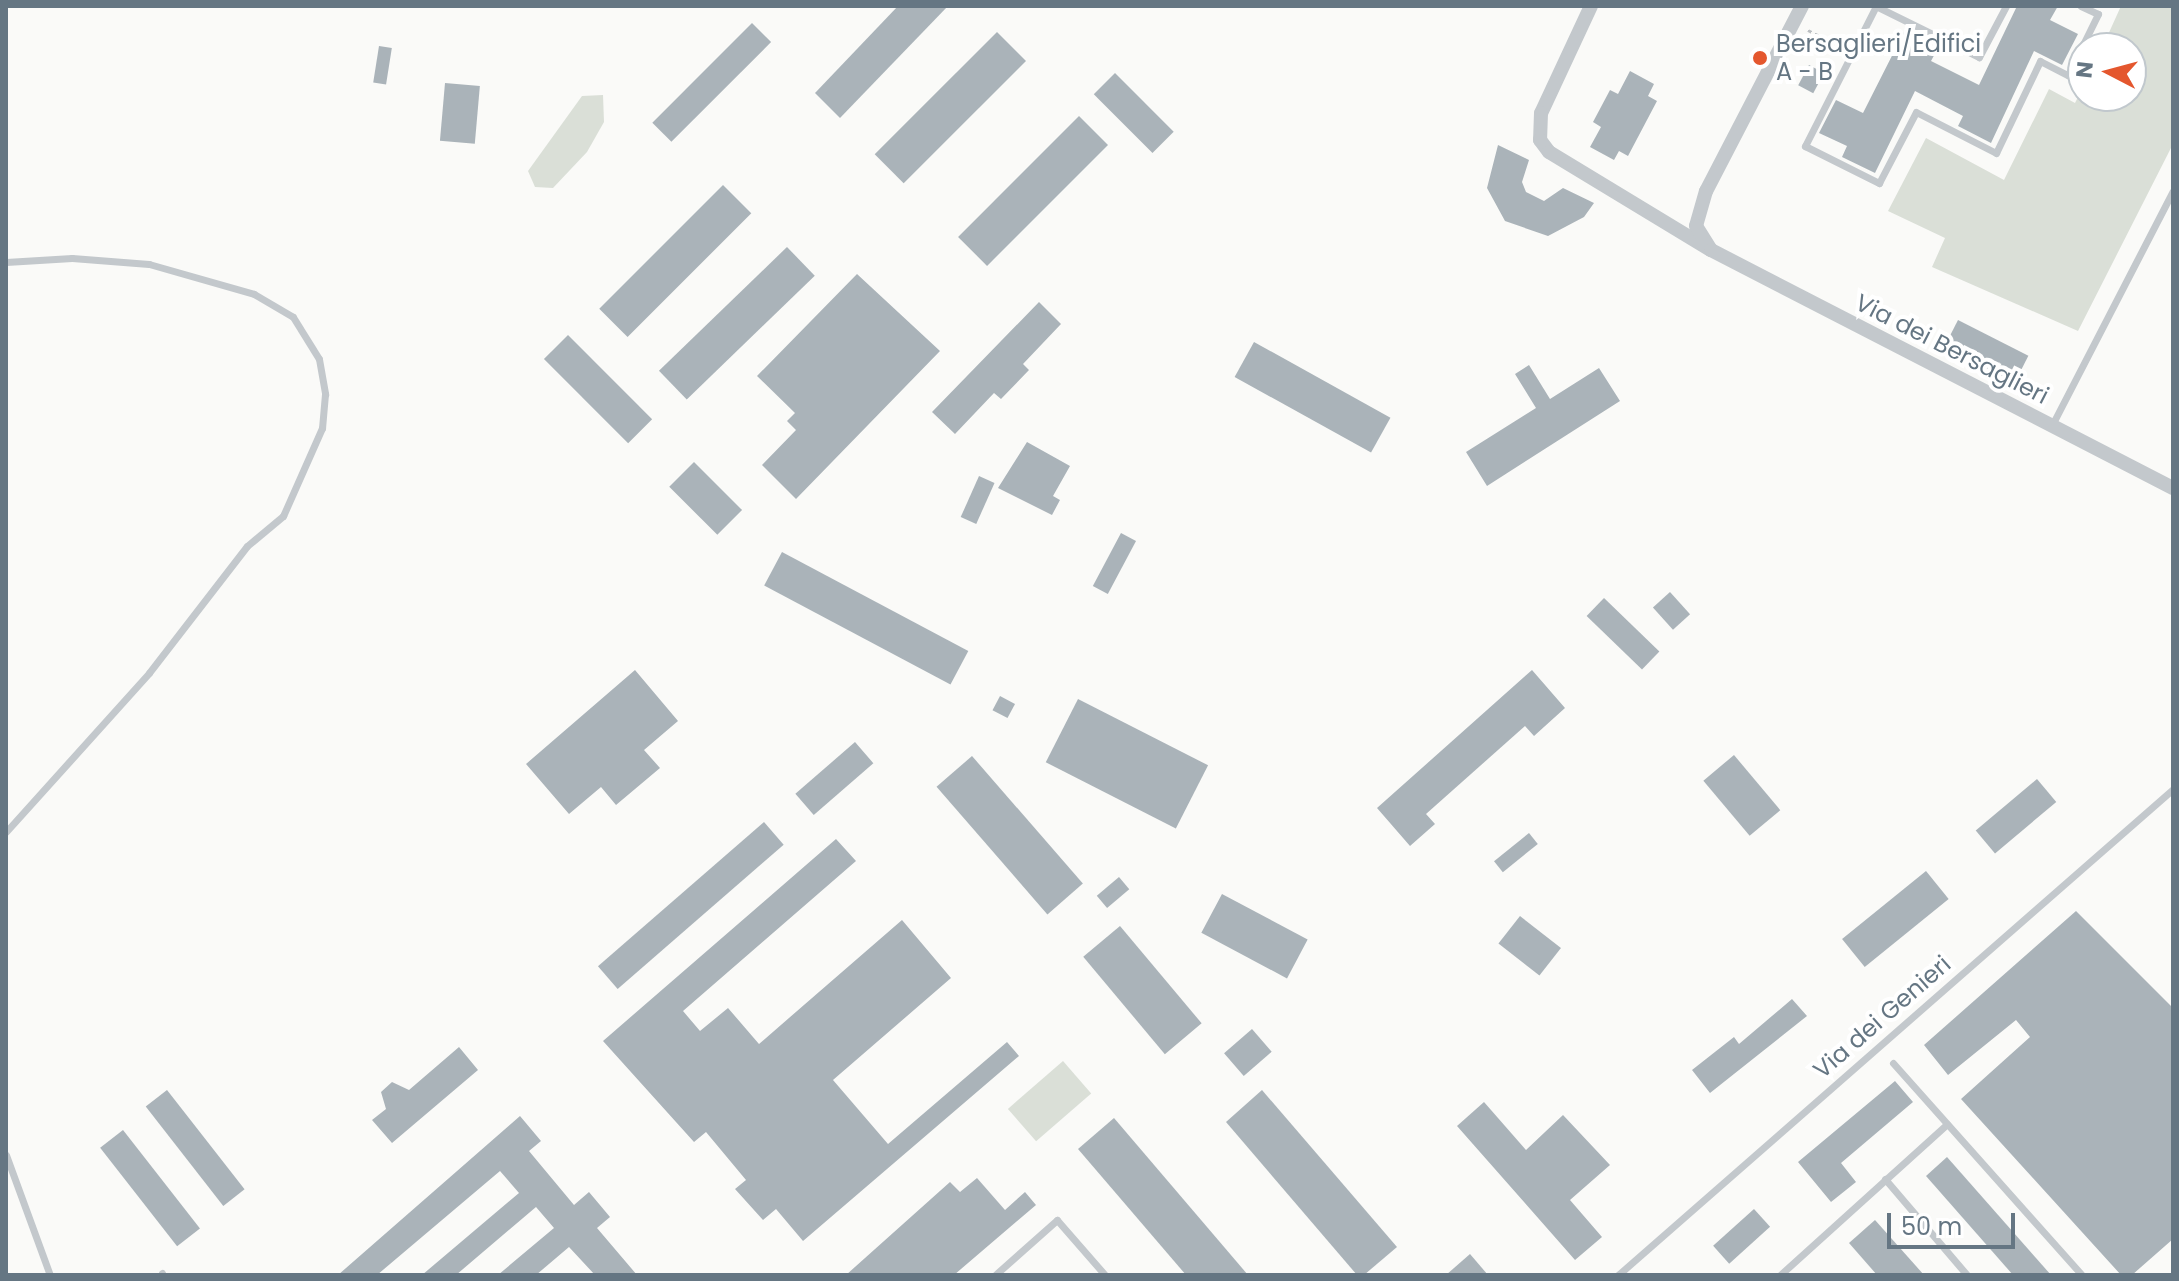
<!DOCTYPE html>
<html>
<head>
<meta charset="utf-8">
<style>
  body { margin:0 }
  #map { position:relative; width:2179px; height:1281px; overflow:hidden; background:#fafaf8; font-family:Poppins,sans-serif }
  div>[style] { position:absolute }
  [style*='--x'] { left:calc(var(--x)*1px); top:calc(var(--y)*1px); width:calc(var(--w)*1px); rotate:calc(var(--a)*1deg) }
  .green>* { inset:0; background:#dadfd7; transform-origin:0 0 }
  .building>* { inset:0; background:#aab3b9; transform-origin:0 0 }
  .path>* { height:3px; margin-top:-1.5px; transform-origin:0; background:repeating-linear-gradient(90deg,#bbbfc2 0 4px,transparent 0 8px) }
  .service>* { height:7px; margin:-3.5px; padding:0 3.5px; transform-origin:3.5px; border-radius:3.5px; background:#c3c8cc }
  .minor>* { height:14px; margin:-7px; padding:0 7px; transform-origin:7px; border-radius:7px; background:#c3c8cc }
  .dots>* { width:22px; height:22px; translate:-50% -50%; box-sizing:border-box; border:4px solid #fff; border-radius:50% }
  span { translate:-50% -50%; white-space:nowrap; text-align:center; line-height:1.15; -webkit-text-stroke:8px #fff; paint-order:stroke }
  .poi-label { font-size:24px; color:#657683 }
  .left { translate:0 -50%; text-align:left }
  .street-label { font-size:24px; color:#657683 }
  .frame { position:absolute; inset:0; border:8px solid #657683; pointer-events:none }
  .north { position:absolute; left:2067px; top:32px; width:80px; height:80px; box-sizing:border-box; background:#fff; border:2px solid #c1c8cd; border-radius:50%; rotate:276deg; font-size:22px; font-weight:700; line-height:32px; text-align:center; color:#657683 }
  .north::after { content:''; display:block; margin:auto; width:28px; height:36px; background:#e4572e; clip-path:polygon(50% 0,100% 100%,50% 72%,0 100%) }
  .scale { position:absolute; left:1887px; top:1213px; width:128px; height:36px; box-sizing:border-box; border:4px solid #657683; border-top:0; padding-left:10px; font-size:24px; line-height:28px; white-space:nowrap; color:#657683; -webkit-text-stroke:6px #fff; paint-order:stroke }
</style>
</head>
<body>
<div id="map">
  <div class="green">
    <div style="clip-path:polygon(2121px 6px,2173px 6px,2173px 144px,2078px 331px,1932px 267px,1945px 238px,1888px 211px,1926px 138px,2004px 180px,2049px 89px,2075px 103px,2083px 87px,2083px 96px,2131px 96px,2131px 48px,2102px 48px)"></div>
    <div style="clip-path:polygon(603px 95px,604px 122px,587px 152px,553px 188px,535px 187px,528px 171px,582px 96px)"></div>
    <div style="left:1063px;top:1061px;width:43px;height:73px;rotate:49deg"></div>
  </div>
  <div class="building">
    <div style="clip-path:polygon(898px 6px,948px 6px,840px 118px,815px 93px)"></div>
    <div style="clip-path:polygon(2017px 6px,2058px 6px,2050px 20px,2078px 34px,2062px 65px,2034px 51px,1991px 143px,1958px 126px,1963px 116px,1915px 91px,1875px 173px,1842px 157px,1847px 146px,1819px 133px,1836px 100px,1863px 113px,1904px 32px,1937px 50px,1931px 61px,1979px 85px)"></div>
    <div style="left:752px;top:23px;width:27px;height:141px;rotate:45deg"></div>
    <div style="left:997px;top:32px;width:41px;height:173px;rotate:45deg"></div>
    <div style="left:379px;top:46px;width:13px;height:37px;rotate:9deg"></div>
    <div style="left:1809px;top:65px;width:17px;height:23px;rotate:28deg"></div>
    <div style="clip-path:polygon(1630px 71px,1654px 84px,1648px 96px,1657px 101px,1628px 156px,1619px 151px,1614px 160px,1590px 147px,1601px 127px,1593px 122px,1610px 90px,1618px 94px)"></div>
    <div style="left:1115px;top:73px;width:83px;height:30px;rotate:45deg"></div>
    <div style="left:445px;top:83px;width:35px;height:58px;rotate:5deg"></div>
    <div style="left:1079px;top:116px;width:41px;height:171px;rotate:45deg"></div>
    <div style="clip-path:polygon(1498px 145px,1529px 160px,1522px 182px,1526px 192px,1544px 201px,1563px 188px,1594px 203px,1584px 217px,1548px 236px,1505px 221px,1487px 188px)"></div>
    <div style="left:723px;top:185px;width:40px;height:175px;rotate:45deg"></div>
    <div style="left:787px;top:247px;width:40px;height:178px;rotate:46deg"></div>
    <div style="clip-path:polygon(857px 274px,940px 351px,796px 499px,762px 465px,796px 430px,787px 421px,795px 413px,757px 376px)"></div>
    <div style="clip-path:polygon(1039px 302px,1061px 324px,1023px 364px,1029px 370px,1001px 399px,994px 393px,955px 434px,932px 412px)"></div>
    <div style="left:1958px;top:320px;width:79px;height:30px;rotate:27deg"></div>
    <div style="left:568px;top:335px;width:119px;height:34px;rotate:45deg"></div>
    <div style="left:1254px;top:342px;width:156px;height:40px;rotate:29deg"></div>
    <div style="clip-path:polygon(1529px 365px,1550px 399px,1599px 368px,1620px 401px,1487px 486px,1466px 452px,1536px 408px,1515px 374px)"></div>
    <div style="clip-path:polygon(1027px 442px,1070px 466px,1053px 496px,1060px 500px,1052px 515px,998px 488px)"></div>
    <div style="left:694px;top:462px;width:68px;height:35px;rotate:45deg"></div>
    <div style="left:979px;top:476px;width:17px;height:45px;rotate:24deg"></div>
    <div style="left:1121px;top:533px;width:17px;height:60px;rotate:28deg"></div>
    <div style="left:782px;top:552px;width:211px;height:38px;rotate:28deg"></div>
    <div style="left:1670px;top:592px;width:30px;height:23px;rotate:48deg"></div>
    <div style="left:1604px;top:598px;width:77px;height:25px;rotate:44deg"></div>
    <div style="clip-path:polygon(635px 670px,678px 721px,644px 750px,660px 768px,616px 805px,601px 787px,569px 814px,526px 764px)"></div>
    <div style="clip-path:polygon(1532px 670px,1565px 708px,1534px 736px,1525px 726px,1426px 814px,1435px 824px,1410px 846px,1377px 808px)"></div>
    <div style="left:1000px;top:696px;width:17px;height:16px;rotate:28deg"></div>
    <div style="left:1078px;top:699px;width:146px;height:71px;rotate:27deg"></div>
    <div style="left:855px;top:742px;width:28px;height:79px;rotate:49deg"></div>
    <div style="left:1734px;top:755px;width:72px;height:40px;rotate:50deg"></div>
    <div style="left:972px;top:756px;width:169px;height:47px;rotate:49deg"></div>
    <div style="left:2037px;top:779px;width:30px;height:80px;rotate:50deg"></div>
    <div style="left:764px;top:822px;width:30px;height:220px;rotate:49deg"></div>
    <div style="left:1529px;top:833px;width:14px;height:45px;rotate:51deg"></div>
    <div style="clip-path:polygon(836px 839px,856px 861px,683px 1011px,700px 1031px,728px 1008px,759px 1044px,902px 920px,951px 978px,833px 1080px,888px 1144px,1007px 1042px,1019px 1056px,803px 1241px,776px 1209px,763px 1220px,735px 1189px,746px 1180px,706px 1132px,694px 1142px,603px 1041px)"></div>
    <div style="left:1926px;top:871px;width:36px;height:108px;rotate:51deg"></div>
    <div style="left:1119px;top:877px;width:16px;height:29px;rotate:50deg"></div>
    <div style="left:1222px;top:894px;width:97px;height:44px;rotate:28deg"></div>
    <div style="clip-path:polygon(2076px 911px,2173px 1008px,2173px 1239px,2132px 1275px,2121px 1275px,1961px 1099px,2030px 1037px,2016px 1020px,1948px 1075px,1924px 1045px)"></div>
    <div style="left:1520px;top:916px;width:52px;height:35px;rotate:38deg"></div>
    <div style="left:1120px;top:926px;width:127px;height:48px;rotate:50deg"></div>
    <div style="clip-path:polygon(1792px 999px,1807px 1016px,1710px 1093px,1692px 1070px,1734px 1037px,1739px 1044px)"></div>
    <div style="left:1252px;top:1029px;width:30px;height:37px;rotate:49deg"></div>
    <div style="clip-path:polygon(459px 1047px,478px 1070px,392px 1143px,372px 1120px,386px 1109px,381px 1092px,392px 1082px,409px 1090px)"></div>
    <div style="clip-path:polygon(1895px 1081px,1913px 1102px,1841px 1163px,1856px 1182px,1831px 1202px,1798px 1162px)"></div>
    <div style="left:167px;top:1090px;width:126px;height:27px;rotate:52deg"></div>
    <div style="clip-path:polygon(1262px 1090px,1397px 1247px,1364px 1275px,1357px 1275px,1226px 1122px)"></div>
    <div style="clip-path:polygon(1484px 1102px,1526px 1150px,1563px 1115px,1610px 1165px,1570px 1200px,1602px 1237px,1575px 1260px,1457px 1126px)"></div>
    <div style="clip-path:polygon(520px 1116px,541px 1141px,529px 1151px,574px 1205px,589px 1192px,610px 1217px,597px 1228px,637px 1275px,595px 1275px,569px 1247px,536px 1275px,498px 1275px,554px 1228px,536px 1207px,456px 1275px,422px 1275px,519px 1193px,500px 1171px,377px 1275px,338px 1275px)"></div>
    <div style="clip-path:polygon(1114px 1118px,1248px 1275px,1186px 1275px,1078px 1149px)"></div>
    <div style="left:123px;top:1130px;width:125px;height:29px;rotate:52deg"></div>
    <div style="clip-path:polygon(1947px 1157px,2051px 1275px,2013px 1275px,1926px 1176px)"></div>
    <div style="clip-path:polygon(977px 1178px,1005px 1210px,1025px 1192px,1036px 1205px,954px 1275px,846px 1275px,950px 1182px,960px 1192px)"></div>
    <div style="left:1754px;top:1209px;width:24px;height:55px;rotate:48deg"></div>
    <div style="clip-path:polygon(1875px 1220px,1924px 1275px,1877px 1275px,1849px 1243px)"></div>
    <div style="clip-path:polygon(1470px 1254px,1488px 1275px,1446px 1275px)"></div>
  </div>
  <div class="path">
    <div style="--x:1808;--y:30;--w:37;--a:27"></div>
  </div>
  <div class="service">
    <div style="--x:2006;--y:6;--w:58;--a:117.9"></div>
    <div style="--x:1979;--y:57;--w:115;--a:-153.7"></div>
    <div style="--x:1876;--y:6;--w:157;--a:116.9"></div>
    <div style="--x:1805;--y:146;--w:83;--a:26.6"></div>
    <div style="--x:1879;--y:183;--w:80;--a:-62.5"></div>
    <div style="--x:1916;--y:112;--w:90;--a:27.1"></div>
    <div style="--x:1996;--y:153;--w:102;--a:-64.4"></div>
    <div style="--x:2040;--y:61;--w:31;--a:27"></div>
    <div style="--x:2068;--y:75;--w:68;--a:-63.8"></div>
    <div style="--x:2098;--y:14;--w:19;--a:-155"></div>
    <div style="--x:6;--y:262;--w:66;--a:-3.5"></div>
    <div style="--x:72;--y:258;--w:77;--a:4.5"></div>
    <div style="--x:149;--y:264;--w:109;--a:15.9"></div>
    <div style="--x:254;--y:294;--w:45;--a:30.5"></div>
    <div style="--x:293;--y:317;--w:49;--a:58.2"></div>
    <div style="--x:319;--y:359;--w:36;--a:80"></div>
    <div style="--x:325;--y:394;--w:34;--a:95"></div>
    <div style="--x:322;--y:428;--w:96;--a:113.9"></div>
    <div style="--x:283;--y:516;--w:47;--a:140.2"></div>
    <div style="--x:247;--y:546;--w:160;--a:127.7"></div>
    <div style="--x:149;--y:673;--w:214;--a:132"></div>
    <div style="--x:2052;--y:425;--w:263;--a:-62.7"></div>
    <div style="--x:1893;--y:1063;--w:284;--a:48.3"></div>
    <div style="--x:6;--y:1155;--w:128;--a:69.9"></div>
    <div style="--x:1885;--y:1179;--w:126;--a:49.5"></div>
    <div style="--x:162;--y:1273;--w:2;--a:63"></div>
    <div style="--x:995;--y:1275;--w:83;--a:-41.6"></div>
    <div style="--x:1057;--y:1220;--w:73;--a:48.9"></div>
    <div style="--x:1618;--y:1275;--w:738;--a:-41.21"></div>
    <div style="--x:1780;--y:1275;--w:225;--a:-42.1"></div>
  </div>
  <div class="minor">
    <div style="--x:1591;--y:6;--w:118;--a:115"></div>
    <div style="--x:1541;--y:113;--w:27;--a:92"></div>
    <div style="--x:1540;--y:140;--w:15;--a:53"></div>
    <div style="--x:1549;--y:152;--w:189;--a:31.2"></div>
    <div style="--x:1802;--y:6;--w:208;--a:117.4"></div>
    <div style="--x:1706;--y:191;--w:36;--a:106"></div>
    <div style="--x:1696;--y:226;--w:28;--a:58"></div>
    <div style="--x:1711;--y:250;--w:520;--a:27.26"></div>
  </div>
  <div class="dots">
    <div style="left:1760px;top:58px;background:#e4572e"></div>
  </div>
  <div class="poi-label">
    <span class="left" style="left:1776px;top:58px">Bersaglieri/Edifici<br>A - B</span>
  </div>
  <div class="street-label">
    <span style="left:1952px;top:349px;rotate:27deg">Via dei Bersaglieri</span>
    <span style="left:1882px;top:1017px;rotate:-41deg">Via dei Genieri</span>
  </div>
  <div class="frame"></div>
  <div class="north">N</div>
  <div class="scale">50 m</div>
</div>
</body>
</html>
